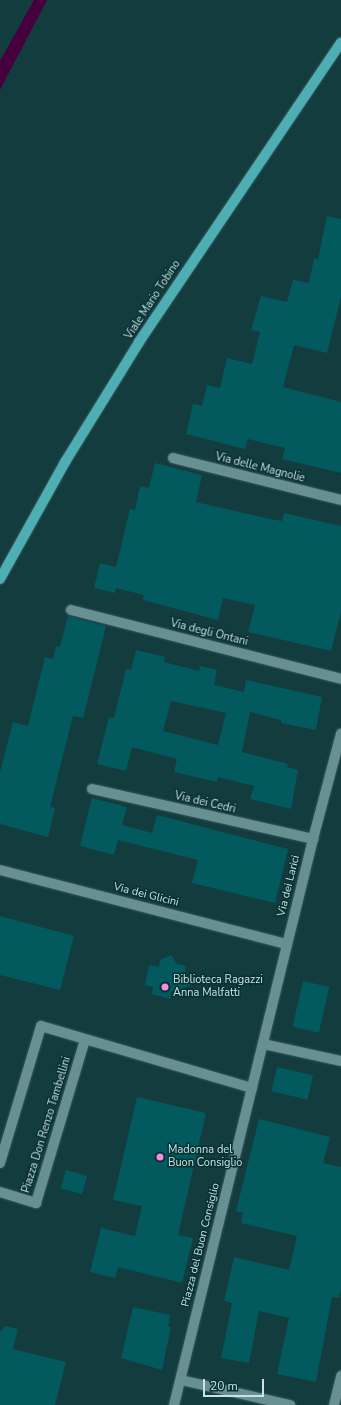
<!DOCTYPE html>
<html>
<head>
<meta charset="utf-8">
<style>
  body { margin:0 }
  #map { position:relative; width:341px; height:1405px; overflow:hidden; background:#123c3e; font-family:"Nunito Sans",sans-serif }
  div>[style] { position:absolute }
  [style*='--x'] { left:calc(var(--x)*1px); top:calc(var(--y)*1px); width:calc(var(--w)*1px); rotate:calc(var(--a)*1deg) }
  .water>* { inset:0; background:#45003d }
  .building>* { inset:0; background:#025a5e; transform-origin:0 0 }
  .roads { filter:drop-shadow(0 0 1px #3b5759) drop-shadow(0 0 1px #3b5759) }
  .minor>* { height:10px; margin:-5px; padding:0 5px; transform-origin:5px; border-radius:5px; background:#669092 }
  .major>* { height:10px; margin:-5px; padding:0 5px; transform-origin:5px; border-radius:5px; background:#4daeb3 }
  .dots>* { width:11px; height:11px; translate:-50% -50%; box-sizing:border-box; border:2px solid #063234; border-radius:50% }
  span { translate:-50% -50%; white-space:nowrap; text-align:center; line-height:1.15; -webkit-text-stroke:3px #063234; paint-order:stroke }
  .street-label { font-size:11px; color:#cce1e3 }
  .poi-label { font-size:11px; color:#cce1e3 }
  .left { translate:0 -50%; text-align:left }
  .scale { position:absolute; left:203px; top:1379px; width:61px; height:18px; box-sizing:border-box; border:2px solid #cce1e3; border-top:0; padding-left:5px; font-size:12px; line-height:14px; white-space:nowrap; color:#cce1e3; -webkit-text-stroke:3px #063234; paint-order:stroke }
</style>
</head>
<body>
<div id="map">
  <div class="water">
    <div style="clip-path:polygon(34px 0,47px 0,0 90px,0 61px)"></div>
  </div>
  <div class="building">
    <div style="clip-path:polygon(327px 216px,341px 219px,341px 297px,327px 353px,294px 345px,283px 387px,341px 402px,341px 473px,282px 459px,285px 448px,248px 439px,245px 449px,186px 434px,193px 404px,202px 406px,207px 385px,220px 388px,227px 358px,252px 364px,260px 332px,251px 330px,261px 296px,287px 302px,293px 280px,309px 283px,314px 258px,318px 259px)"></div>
    <div style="clip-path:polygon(155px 463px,202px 475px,196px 502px,270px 519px,282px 521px,284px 513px,341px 526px,341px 612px,331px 651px,248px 632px,255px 605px,223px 598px,218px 620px,143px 600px,144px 595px,116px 588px,115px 593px,94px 588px,100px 563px,116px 567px,130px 509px,135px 510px,140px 486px,149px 488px)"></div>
    <div style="clip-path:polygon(68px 616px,106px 626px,83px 718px,73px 716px,50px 807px,55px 808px,48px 837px,0 824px,0 772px,13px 722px,28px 726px,45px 657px,53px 659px,56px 646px,60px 647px)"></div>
    <div style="clip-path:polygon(evenodd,136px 650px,165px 657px,164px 662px,199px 671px,200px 666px,217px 670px,214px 685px,244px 692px,246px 680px,322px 697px,316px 730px,281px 723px,281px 720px,250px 712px,242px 752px,288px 764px,287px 767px,298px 770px,291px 809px,250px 799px,254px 786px,218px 777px,217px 782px,174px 772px,177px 759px,132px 747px,126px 771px,97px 764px,109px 717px,114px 718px,126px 669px,131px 670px,136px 650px,171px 701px,226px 713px,218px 745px,163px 731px,171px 701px)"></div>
    <div style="clip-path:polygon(92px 798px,127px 807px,122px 825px,152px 833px,157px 815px,288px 849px,275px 903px,192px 883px,198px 860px,118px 840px,114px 855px,80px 846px)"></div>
    <div style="clip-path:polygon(0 916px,74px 936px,60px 990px,0 975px)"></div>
    <div style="clip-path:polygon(171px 955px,177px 964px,186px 966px,184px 976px,190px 985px,177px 992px,172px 991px,170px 999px,152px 994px,153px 987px,145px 985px,149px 965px,159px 967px,160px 960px)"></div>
    <div style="left:303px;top:981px;width:27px;height:47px;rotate:13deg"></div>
    <div style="left:277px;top:1067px;width:37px;height:25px;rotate:13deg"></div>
    <div style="clip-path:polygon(137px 1097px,206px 1113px,178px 1235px,193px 1238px,182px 1283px,118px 1267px,115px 1278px,90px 1272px,101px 1228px,135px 1236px,142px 1206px,113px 1200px)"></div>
    <div style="clip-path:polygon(259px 1119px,330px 1137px,323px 1163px,341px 1167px,341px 1289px,339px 1298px,332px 1297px,316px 1382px,277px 1374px,289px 1318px,259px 1311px,249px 1363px,221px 1358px,232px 1303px,224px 1301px,234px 1257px,289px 1270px,297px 1236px,241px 1223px,243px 1213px,236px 1211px)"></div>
    <div style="left:66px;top:1170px;width:22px;height:19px;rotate:16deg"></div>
    <div style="clip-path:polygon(133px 1307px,170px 1315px,168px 1327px,171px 1327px,162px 1370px,121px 1358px)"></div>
    <div style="clip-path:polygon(6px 1326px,18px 1329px,13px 1349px,66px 1362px,55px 1405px,0 1405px,0 1332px)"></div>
  </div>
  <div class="roads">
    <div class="minor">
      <div style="--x:173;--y:458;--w:173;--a:14"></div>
      <div style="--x:71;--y:610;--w:279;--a:14.3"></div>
      <div style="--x:92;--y:789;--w:227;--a:12.7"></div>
      <div style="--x:0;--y:870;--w:296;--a:14.5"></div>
      <div style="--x:263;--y:1044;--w:80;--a:12.3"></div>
      <div style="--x:0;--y:1163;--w:143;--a:-73.3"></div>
      <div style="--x:41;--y:1026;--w:220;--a:16.4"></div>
      <div style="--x:0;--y:1192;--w:38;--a:17"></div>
      <div style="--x:36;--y:1203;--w:170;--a:-73.3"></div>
      <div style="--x:181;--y:1380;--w:112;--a:12.9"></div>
      <div style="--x:174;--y:1405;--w:583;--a:-76.2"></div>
      <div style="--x:313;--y:839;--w:109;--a:-75.1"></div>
      <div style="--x:334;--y:1405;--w:30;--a:-76"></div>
    </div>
    <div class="major">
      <div style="--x:0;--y:579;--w:134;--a:-60.9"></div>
      <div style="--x:65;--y:462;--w:141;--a:-58.3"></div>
      <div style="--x:139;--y:342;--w:361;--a:-56"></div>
    </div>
  </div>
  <div class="dots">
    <div style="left:165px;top:987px;background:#fb87e6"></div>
    <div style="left:160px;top:1157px;background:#fb87e6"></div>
  </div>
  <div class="street-label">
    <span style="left:153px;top:300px;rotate:-57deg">Viale Mario Tobino</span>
    <span style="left:260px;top:468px;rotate:14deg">Via delle Magnolie</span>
    <span style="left:209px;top:633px;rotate:14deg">Via degli Ontani</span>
    <span style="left:205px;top:803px;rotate:13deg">Via dei Cedri</span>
    <span style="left:289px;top:886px;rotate:-76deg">Via dei Larici</span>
    <span style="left:146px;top:895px;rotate:14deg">Via dei Glicini</span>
    <span style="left:47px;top:1125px;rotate:-73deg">Piazza Don Renzo Tambellini</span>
    <span style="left:201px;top:1245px;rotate:-76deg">Piazza del Buon Consiglio</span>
  </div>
  <div class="poi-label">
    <span class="left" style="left:173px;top:987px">Biblioteca Ragazzi<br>Anna Malfatti</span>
    <span class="left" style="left:168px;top:1157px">Madonna del<br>Buon Consiglio</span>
  </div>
  <div class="scale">20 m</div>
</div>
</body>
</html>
